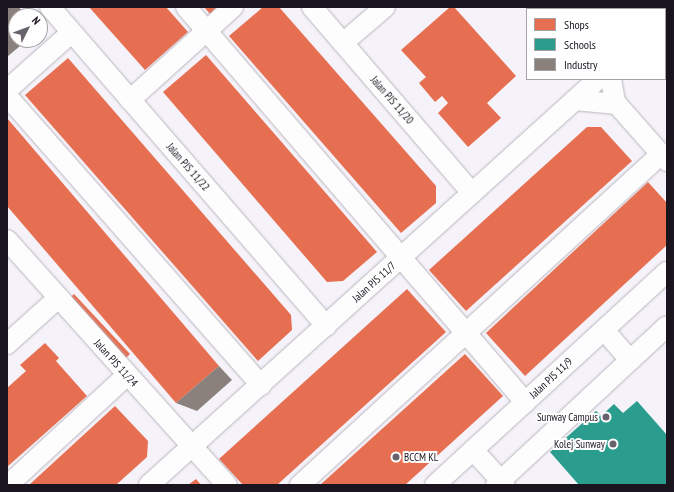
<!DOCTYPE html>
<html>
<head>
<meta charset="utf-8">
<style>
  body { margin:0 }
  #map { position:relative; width:674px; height:492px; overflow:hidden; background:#f5f2f9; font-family:"PT Sans Narrow",sans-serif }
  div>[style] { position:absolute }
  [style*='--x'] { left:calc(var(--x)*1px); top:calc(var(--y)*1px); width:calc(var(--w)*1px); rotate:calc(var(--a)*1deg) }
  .shops>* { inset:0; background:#e76f51 }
  .schools>* { inset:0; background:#2a9d8f }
  .industry>* { inset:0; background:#8a817c }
  .roads { filter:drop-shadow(0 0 1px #b9b5be) drop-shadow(0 0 1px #b9b5be) }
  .minor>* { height:20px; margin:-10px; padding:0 10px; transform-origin:10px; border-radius:10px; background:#fefdfe }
  .dots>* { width:11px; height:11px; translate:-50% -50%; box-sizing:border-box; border:2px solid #fff; border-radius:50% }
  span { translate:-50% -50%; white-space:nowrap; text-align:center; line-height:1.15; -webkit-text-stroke:4px #fff; paint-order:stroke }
  .street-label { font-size:11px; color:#1a141f }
  .poi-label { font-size:11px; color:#1a141f }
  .right { translate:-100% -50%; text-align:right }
  .left { translate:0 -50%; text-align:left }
  .frame { position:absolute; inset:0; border:8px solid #1a141f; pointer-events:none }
  .legend { position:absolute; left:526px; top:8px; width:140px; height:72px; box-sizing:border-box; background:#fff; border:1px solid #a3a1a5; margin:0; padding:5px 7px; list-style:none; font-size:12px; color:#1a141f }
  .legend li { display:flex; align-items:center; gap:8px; height:20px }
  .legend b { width:20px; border:1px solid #a3a1a5 }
  .north { position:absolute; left:8px; top:8px; width:40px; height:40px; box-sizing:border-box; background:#fff; border:1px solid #a3a1a5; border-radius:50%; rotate:48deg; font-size:11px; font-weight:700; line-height:16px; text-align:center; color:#1a141f }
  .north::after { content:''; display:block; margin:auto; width:14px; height:18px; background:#67626b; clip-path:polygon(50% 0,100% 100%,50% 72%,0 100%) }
</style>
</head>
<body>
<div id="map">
  <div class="shops">
    <div style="clip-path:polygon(89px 7px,166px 7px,188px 32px,145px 70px)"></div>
    <div style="clip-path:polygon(204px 7px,217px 7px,210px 14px)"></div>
    <div style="clip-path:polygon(263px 7px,279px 7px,436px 186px,436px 203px,401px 233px,229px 36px)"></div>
    <div style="clip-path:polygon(450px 7px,454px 7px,516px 76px,487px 103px,501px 118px,468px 147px,438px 113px,448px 103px,442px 96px,435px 102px,419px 83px,426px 77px,401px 50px)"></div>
    <div style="clip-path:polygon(206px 55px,377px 252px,343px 281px,327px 282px,163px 92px)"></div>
    <div style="clip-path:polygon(68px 58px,291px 315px,292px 330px,258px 361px,25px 95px)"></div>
    <div style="clip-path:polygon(7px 118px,219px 366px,176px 403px,7px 206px)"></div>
    <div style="clip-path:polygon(587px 127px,601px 127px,632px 161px,466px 311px,429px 270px)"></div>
    <div style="clip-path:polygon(648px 182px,667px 203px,667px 245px,525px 376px,486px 333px)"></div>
    <div style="clip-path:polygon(407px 289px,446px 332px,277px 485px,243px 485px,219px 459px)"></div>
    <div style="clip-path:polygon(74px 294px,130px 354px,121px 363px,69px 299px)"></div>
    <div style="clip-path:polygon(45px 343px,59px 358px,56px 361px,87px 396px,7px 467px,7px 388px,26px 371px,20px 365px)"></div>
    <div style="clip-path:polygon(465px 354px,503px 396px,405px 485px,320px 485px)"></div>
    <div style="clip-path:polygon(115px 406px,148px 441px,147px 457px,116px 485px,29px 485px)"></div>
    <div style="clip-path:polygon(196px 479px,201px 485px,188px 485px)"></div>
  </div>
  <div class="schools">
    <div style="clip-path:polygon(637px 401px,667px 435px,667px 485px,579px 485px,550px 452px,596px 411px,601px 416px,614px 404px,623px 413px)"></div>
  </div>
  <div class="industry">
    <div style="clip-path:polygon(7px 7px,19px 7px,26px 16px,16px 16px,16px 40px,27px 40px,7px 57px)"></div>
    <div style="clip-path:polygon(219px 366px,232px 380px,197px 411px,176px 403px)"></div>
  </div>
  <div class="roads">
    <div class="minor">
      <div style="--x:50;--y:7;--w:422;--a:49.1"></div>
      <div style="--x:186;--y:7;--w:521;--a:49.36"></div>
      <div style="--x:312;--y:7;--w:245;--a:49.3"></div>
      <div style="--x:621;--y:7;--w:3;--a:45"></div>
      <div style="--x:665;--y:18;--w:3;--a:-45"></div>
      <div style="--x:343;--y:43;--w:55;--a:-40.6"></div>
      <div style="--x:611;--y:79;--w:23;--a:80"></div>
      <div style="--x:615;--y:102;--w:79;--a:48.6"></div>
      <div style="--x:7;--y:90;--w:86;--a:-41.7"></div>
      <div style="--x:7;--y:96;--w:385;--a:48.7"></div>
      <div style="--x:130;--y:100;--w:139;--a:-42.1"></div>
      <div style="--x:575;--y:100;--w:42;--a:5.4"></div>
      <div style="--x:7;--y:240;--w:329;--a:48.1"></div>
      <div style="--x:604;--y:330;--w:40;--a:49"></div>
      <div style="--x:7;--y:344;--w:69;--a:-42"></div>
      <div style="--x:473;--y:450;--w:47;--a:47.6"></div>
      <div style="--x:8;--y:485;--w:162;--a:-42.7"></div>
      <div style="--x:149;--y:485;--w:605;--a:-42.12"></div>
      <div style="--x:300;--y:485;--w:490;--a:-42.5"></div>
      <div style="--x:435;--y:485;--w:315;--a:-42.6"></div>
      <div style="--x:496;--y:485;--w:233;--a:-42.9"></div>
    </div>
  </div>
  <div class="dots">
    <div style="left:606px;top:417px;background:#67626b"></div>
    <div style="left:613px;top:444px;background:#67626b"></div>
    <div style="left:396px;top:457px;background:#67626b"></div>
  </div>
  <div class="street-label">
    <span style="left:392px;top:100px;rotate:49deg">Jalan PJS 11/20</span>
    <span style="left:188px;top:167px;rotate:49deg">Jalan PJS 11/22</span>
    <span style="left:374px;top:282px;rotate:-42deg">Jalan PJS 11/7</span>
    <span style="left:116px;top:363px;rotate:48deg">Jalan PJS 11/24</span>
    <span style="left:551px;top:378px;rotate:-43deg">Jalan PJS 11/9</span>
  </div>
  <div class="poi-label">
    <span class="right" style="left:598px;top:417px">Sunway Campus</span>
    <span class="right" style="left:605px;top:444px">Kolej Sunway</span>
    <span class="left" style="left:404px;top:457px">BCCM KL</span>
  </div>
  <div class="frame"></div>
  <ul class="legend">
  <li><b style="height:11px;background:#e76f51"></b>Shops</li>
  <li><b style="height:11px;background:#2a9d8f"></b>Schools</li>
  <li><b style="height:11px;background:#8a817c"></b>Industry</li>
  </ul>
  <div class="north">N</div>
</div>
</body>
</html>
